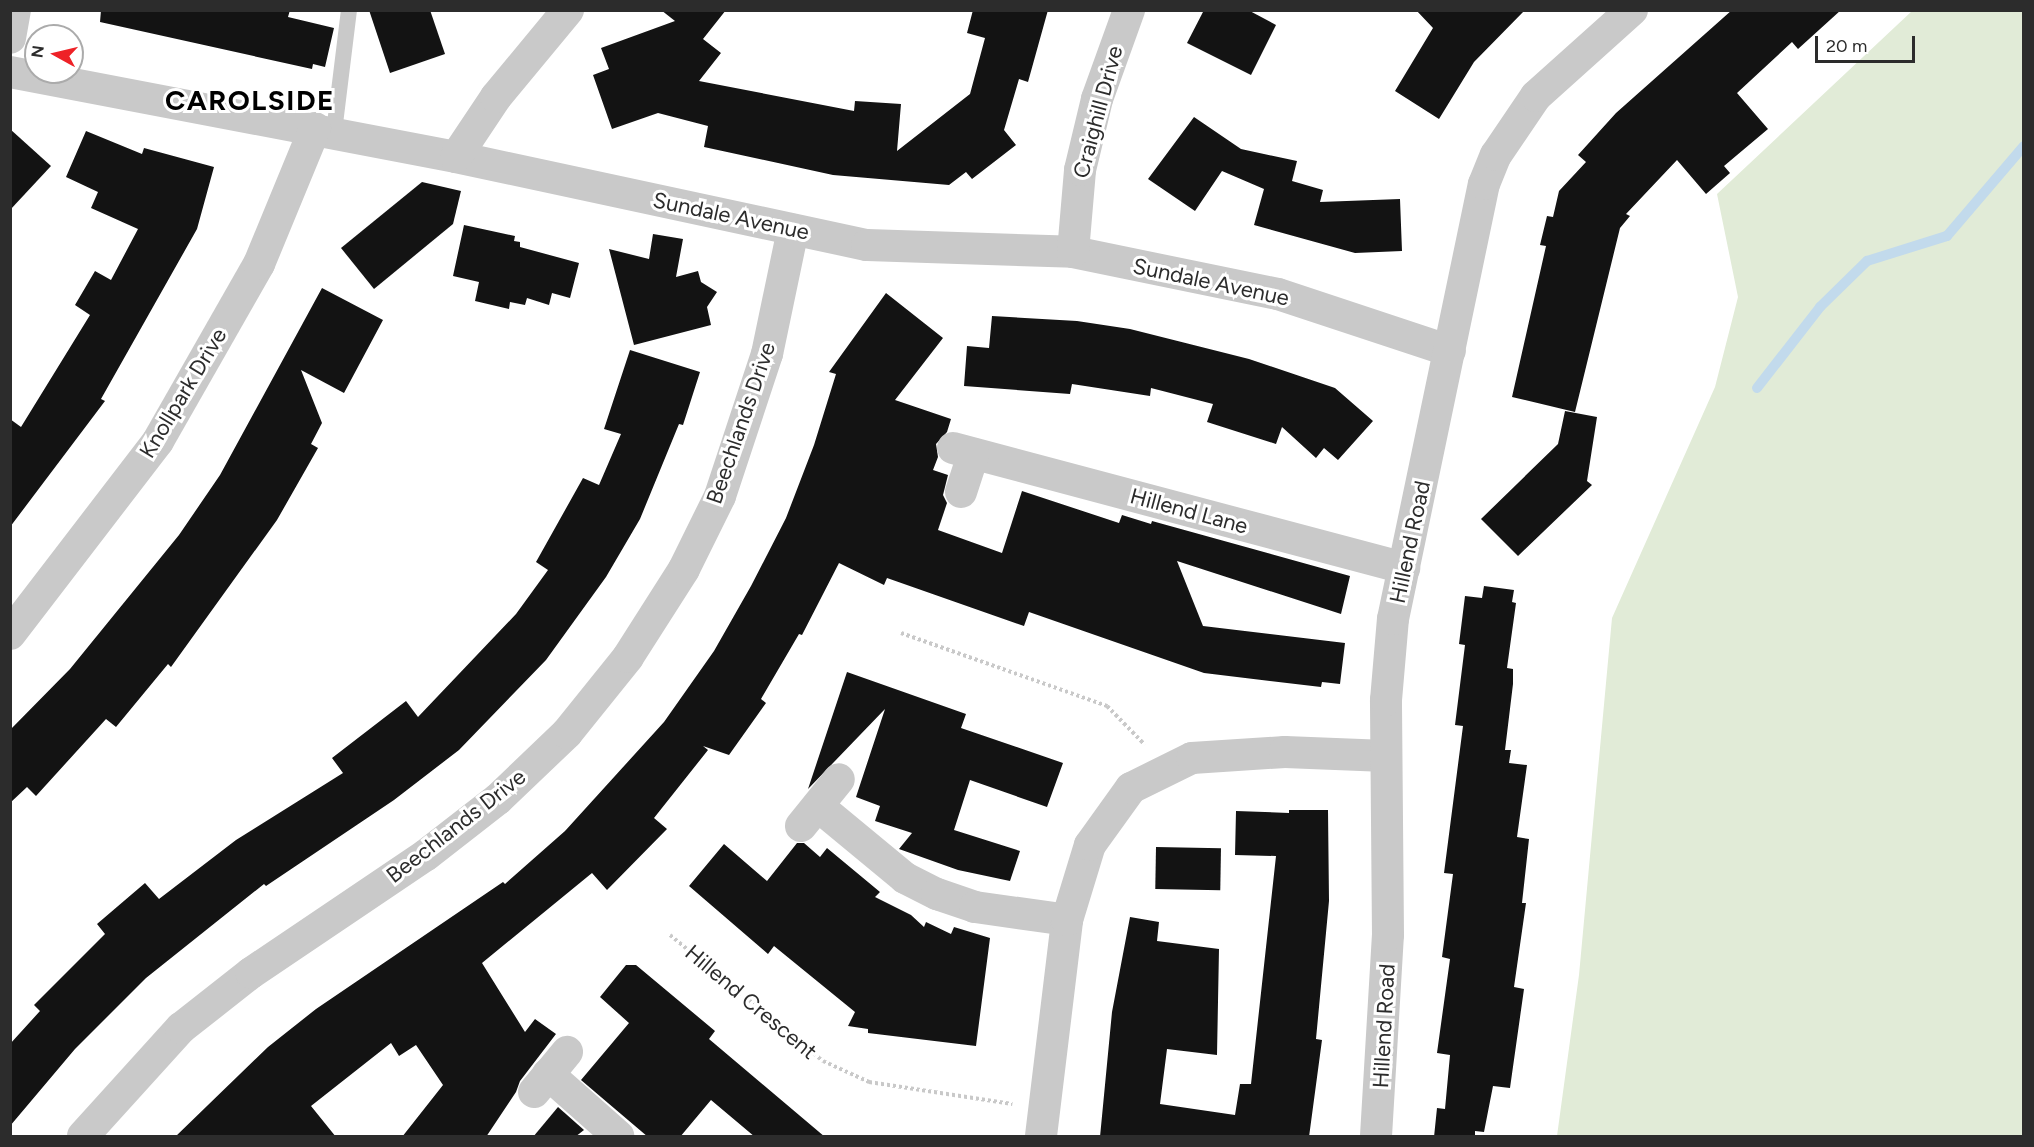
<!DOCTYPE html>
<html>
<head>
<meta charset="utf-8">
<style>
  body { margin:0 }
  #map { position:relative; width:2034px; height:1147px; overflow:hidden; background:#fff; font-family:Figtree,sans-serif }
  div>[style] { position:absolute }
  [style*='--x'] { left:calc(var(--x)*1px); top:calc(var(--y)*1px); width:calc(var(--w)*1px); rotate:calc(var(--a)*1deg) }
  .green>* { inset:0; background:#e1ebd7 }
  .stream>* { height:10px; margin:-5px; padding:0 5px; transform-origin:5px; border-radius:5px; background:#c2daec }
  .building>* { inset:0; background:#131313; transform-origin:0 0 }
  .path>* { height:4px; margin-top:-2px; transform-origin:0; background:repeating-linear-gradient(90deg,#c9c9c9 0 3px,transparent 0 6px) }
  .service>* { height:16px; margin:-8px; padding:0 8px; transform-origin:8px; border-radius:8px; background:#c9c9c9 }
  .minor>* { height:32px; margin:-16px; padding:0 16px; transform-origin:16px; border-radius:16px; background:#c9c9c9 }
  span { translate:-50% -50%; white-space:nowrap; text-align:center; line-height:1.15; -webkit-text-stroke:6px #fff; paint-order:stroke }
  .street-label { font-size:22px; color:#2c2c2c }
  .district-label { font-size:28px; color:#000; font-weight:700; letter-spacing:1.5px }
  .frame { position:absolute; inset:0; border:12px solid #2c2c2c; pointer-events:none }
  .north { position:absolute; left:24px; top:24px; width:60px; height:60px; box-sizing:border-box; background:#fff; border:2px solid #ababab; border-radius:50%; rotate:278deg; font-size:16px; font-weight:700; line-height:24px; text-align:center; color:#2c2c2c }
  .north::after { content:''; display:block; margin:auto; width:21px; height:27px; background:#ee2227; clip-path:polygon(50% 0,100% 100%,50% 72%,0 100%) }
  .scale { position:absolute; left:1815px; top:36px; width:100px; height:27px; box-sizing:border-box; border:3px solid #2c2c2c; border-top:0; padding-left:8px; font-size:18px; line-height:21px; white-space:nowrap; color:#2c2c2c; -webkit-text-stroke:4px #fff; paint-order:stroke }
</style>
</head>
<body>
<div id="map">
  <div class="green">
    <div style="clip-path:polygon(1912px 11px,2023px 11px,2023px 1136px,1557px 1136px,1579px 975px,1612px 618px,1715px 387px,1738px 297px,1717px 194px)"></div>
  </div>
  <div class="stream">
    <div style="--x:1757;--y:388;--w:103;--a:-52.1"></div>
    <div style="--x:1820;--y:307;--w:66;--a:-44.4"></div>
    <div style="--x:1867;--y:261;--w:84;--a:-17.4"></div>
    <div style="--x:1947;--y:236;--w:118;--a:-49.5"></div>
  </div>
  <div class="building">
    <div style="clip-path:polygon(101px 10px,290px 10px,288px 17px,334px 28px,325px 67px,313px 64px,312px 69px,100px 22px)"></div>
    <div style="clip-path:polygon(369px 10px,430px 10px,445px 54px,390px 73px)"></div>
    <div style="clip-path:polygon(661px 10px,726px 10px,703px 39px,721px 53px,699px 81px,854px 111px,855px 101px,901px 104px,897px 151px,970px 94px,985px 38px,967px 33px,973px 10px,1048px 10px,1028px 82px,1019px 79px,1004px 130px,1016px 145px,972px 179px,966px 172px,949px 185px,833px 175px,704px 147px,708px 126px,658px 113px,612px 129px,593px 75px,609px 69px,601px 48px,675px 21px)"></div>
    <div style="clip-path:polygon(1204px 10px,1248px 10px,1276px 25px,1251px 75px,1187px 43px)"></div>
    <div style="clip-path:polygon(1416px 10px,1525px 10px,1474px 62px,1439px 119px,1395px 91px,1433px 28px)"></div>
    <div style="clip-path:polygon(1732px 10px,1841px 10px,1798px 49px,1792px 42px,1737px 93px,1768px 129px,1724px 166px,1730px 173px,1706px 194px,1677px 160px,1626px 214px,1630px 216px,1620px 228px,1575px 412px,1512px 397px,1546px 246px,1540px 245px,1547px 216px,1553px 217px,1559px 191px,1586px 162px,1578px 155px,1616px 113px)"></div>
    <div style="clip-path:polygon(1194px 117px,1241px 149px,1297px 161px,1292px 181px,1323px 190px,1320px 202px,1400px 199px,1402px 251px,1355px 253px,1254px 225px,1264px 189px,1222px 171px,1195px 211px,1148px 179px)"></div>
    <div style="clip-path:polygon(10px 129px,51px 166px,10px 210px)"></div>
    <div style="clip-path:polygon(86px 131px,142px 154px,144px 148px,214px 167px,197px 229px,101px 399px,105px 401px,10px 527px,10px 419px,21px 427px,90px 315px,75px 305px,95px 271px,111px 280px,138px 229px,91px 208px,98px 192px,66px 177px)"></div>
    <div style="clip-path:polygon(422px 182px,461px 191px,453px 224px,374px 289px,341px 248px)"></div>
    <div style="clip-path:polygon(464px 225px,515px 236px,514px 241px,520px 242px,520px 247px,579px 263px,570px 298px,552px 293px,549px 305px,527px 298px,525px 305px,510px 302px,509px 309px,475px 301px,479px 282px,453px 276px)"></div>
    <div style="clip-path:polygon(653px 234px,683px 239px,676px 277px,698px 271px,701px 282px,717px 292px,707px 307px,711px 325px,634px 345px,609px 249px,649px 259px)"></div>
    <div style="clip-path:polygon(322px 288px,383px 320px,344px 393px,301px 370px,322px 423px,311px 444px,318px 448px,277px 520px,171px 667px,168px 664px,116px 727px,106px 719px,36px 796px,27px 787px,10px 803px,10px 730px,70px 669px,179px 535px,220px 475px)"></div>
    <div style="clip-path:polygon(886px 293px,943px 338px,895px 400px,951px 419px,947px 432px,936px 444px,938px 457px,933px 470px,948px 475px,943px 495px,947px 503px,938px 530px,1002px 553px,1022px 491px,1119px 523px,1122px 515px,1151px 524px,1152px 521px,1350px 576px,1341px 614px,1177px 561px,1203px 626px,1345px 643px,1340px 684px,1322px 682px,1321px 687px,1204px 673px,1029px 612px,1024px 626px,887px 578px,884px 585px,839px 563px,802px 635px,799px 634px,761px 699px,766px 703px,729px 755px,703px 746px,708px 750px,654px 818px,667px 829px,607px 890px,592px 873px,482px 963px,525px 1032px,535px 1019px,556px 1034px,520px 1081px,516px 1092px,486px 1137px,402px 1137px,443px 1085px,416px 1045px,399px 1056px,391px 1043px,311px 1106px,336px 1137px,175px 1137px,268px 1047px,316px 1009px,503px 882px,505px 884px,565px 831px,664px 722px,714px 651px,751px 586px,786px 518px,814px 445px,836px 374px,829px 372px)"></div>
    <div style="clip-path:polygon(992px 316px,1077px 321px,1130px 329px,1249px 359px,1335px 388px,1373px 421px,1338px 460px,1324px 448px,1316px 458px,1282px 427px,1276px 444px,1207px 422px,1213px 404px,1151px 388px,1150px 396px,1072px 384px,1070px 394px,964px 386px,967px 346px,989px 348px)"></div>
    <div style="clip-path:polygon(630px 350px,700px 372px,683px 425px,679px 424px,640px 519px,606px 577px,546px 660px,459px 750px,394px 800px,266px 886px,264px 884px,146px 978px,75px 1049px,10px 1126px,10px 1044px,40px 1011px,34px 1005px,105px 934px,97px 924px,145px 883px,159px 899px,236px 840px,343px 773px,332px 758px,406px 701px,418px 717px,516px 614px,548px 570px,536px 562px,583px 478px,599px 485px,621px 434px,604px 429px)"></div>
    <div style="clip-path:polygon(1565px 411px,1597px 417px,1587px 481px,1592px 485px,1518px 556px,1481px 519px,1558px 444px)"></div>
    <div style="clip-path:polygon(1484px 586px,1514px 590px,1512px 602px,1516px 603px,1507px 668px,1513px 669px,1513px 684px,1505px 750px,1511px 750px,1509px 763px,1527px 765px,1517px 837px,1529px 839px,1522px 903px,1526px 903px,1514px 987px,1524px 989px,1510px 1088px,1493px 1086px,1484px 1132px,1475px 1131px,1475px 1137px,1434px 1137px,1437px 1108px,1445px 1109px,1450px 1055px,1437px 1053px,1450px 959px,1442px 957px,1453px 874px,1444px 873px,1463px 726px,1455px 725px,1465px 645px,1459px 644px,1465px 596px,1482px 598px)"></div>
    <div style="clip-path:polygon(847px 672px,966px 714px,961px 728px,1063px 763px,1047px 807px,970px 780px,954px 830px,1020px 851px,1010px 881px,958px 870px,899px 849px,912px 833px,875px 821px,880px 806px,856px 797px,885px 709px,808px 789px)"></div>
    <div style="clip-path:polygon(1289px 810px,1328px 810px,1329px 901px,1316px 1039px,1322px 1040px,1309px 1137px,1100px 1137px,1112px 1012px,1130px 917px,1159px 922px,1157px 941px,1219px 949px,1217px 1055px,1167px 1049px,1160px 1104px,1235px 1115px,1240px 1084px,1251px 1084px,1276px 856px,1235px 855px,1236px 811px,1289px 813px)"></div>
    <div style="clip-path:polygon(797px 843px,804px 843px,820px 857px,827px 848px,880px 892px,875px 897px,911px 915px,924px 927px,926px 922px,951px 934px,954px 927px,990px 938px,976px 1046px,868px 1033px,868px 1029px,848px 1026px,855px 1012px,774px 946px,768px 954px,689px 886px,724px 844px,767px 881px)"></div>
    <div style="left:1156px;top:847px;width:65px;height:42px;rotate:1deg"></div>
    <div style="clip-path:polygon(626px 965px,636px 965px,715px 1031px,709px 1039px,825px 1137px,755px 1137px,711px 1100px,680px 1137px,648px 1137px,608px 1103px,581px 1080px,629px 1023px,600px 997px)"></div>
    <div style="clip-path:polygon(558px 1107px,584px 1130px,575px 1137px,533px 1137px)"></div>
  </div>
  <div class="path">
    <div style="--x:901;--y:633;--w:219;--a:19.5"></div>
    <div style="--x:1107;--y:706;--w:54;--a:45.7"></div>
    <div style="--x:670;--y:935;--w:198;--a:39.5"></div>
    <div style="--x:823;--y:1061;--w:51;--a:24.5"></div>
    <div style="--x:869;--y:1082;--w:145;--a:8.7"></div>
  </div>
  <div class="service">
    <div style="--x:334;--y:132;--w:123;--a:-83"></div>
  </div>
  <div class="minor">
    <div style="--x:10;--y:38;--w:28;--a:-80"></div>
    <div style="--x:10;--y:72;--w:454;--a:10.8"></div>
    <div style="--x:456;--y:157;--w:420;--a:12.1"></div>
    <div style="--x:867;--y:245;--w:206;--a:1.9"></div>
    <div style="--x:1073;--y:252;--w:209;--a:11.6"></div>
    <div style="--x:1278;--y:294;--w:181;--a:18.3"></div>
    <div style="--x:456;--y:157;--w:72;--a:-56.3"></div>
    <div style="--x:496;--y:97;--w:113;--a:-50.4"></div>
    <div style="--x:1073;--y:252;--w:82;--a:-85.1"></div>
    <div style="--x:1080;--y:170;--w:73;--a:-76.5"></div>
    <div style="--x:1097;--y:99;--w:95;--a:-70.2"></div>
    <div style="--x:953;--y:448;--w:467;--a:14.9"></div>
    <div style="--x:961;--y:492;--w:40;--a:-72"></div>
    <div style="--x:10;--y:634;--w:243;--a:-52.5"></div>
    <div style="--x:158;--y:441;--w:204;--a:-60.3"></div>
    <div style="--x:259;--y:264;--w:147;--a:-67.6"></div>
    <div style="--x:818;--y:806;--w:113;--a:39.6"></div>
    <div style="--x:905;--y:878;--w:36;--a:27"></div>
    <div style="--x:937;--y:894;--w:40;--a:18.9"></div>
    <div style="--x:975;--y:907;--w:93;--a:8"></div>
    <div style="--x:801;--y:826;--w:60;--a:-51"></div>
    <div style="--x:548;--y:1074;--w:94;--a:41.5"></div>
    <div style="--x:534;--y:1092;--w:52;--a:-50.5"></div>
    <div style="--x:83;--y:1136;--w:146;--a:-47.8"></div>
    <div style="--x:181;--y:1028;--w:89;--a:-38.2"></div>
    <div style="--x:251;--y:973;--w:211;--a:-34"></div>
    <div style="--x:426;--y:855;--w:91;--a:-37.9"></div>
    <div style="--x:498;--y:799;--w:95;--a:-43.7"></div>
    <div style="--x:567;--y:733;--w:97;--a:-51.2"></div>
    <div style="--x:628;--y:657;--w:104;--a:-57.5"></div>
    <div style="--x:684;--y:569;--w:81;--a:-63.7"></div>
    <div style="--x:720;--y:496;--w:150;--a:-71.7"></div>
    <div style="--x:767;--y:354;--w:127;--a:-78.2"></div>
    <div style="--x:1041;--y:1136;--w:218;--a:-83.1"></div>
    <div style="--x:1067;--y:920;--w:78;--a:-73"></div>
    <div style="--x:1090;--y:845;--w:70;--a:-54.3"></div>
    <div style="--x:1131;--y:788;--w:68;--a:-26.2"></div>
    <div style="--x:1192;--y:758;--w:93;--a:-3.7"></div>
    <div style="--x:1285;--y:752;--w:101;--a:2.3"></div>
    <div style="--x:1376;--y:1136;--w:201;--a:-86.6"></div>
    <div style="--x:1388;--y:935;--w:235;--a:-90.5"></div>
    <div style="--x:1386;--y:700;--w:81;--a:-85.1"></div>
    <div style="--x:1393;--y:619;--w:444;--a:-78.2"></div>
    <div style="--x:1484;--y:184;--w:31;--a:-68"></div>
    <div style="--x:1496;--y:155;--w:71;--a:-55.9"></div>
    <div style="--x:1536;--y:96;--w:129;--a:-41.9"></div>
  </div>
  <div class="street-label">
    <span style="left:1098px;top:112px;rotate:-75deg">Craighill Drive</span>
    <span style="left:731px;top:216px;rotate:12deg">Sundale Avenue</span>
    <span style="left:1211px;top:282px;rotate:12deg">Sundale Avenue</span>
    <span style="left:183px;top:393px;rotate:-59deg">Knollpark Drive</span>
    <span style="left:741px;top:423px;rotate:-71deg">Beechlands Drive</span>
    <span style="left:1189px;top:511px;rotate:15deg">Hillend Lane</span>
    <span style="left:1410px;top:542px;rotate:-78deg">Hillend Road</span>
    <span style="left:456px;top:826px;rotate:-38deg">Beechlands Drive</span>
    <span style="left:751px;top:1002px;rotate:40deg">Hillend Crescent</span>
    <span style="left:1384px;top:1026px;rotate:-87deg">Hillend Road</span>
  </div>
  <div class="district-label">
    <span style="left:250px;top:100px">CAROLSIDE</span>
  </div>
  <div class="frame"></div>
  <div class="north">N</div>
  <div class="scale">20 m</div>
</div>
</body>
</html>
